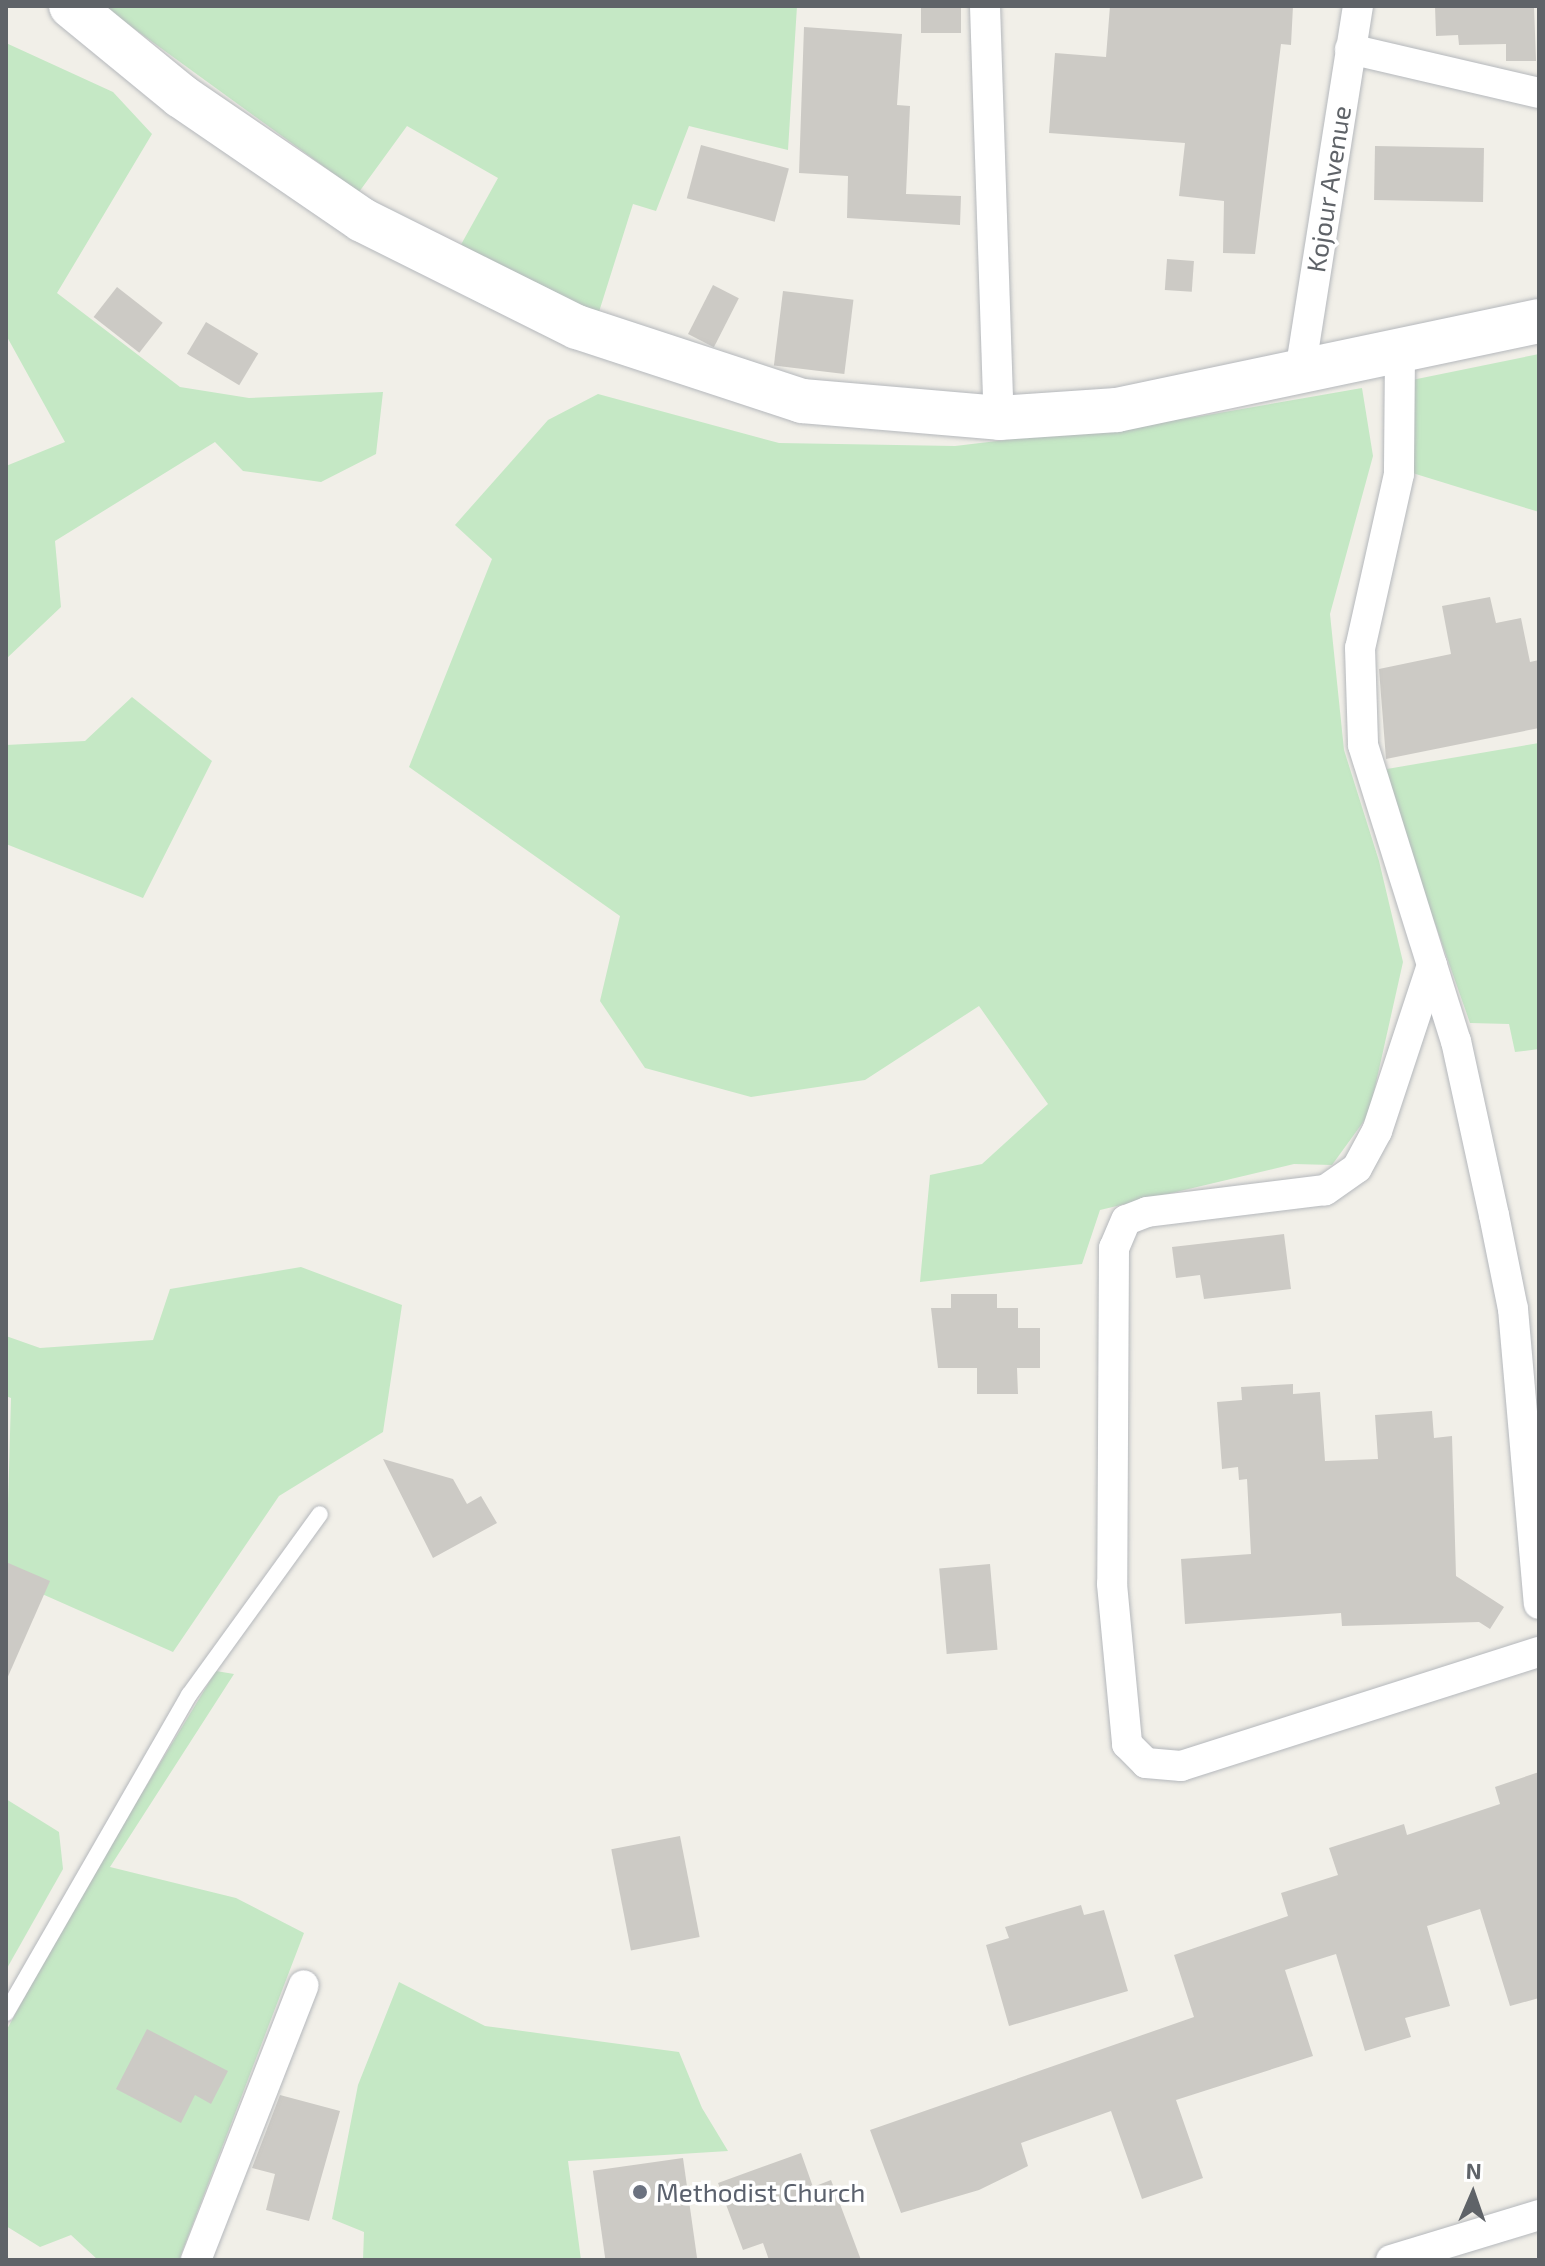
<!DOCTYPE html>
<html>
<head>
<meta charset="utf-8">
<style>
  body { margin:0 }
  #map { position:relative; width:1545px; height:2266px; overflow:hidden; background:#f1efe8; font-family:"Exo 2",sans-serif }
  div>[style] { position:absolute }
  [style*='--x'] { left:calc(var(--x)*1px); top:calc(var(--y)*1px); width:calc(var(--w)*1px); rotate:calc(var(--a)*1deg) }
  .green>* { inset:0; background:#c5e8c5 }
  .building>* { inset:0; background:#cccac5; transform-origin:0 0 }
  .roads { filter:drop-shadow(0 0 2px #b5b8bc) drop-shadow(0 0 2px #b5b8bc) }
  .lane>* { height:16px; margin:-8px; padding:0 8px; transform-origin:8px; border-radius:8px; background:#fff }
  .street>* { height:30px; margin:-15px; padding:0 15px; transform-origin:15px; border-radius:15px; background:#fff }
  .secondary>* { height:44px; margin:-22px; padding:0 22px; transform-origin:22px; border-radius:22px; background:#fff }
  .dots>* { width:22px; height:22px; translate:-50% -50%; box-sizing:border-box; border:4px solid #fff; border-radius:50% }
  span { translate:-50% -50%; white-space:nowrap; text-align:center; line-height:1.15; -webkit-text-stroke:7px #fff; paint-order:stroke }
  .street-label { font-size:26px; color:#5f6368 }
  .worship-label { font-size:26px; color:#5b616d }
  .left { translate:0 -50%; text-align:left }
  .frame { position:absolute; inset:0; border:8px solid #5f6368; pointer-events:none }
  .north { position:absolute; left:1433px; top:2154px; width:80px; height:80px; -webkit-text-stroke:6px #fff; paint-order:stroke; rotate:2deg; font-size:22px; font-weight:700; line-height:32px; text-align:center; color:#5f6368 }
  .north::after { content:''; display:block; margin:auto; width:28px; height:36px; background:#5f6368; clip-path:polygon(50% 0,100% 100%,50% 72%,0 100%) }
</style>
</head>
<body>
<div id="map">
  <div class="green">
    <div style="clip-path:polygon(103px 6px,797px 6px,788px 150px,689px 126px,656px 211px,633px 204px,598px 315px,458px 250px,498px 178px,407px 126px,359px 192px)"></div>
    <div style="clip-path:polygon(6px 43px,113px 92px,152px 134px,57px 293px,180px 387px,249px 398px,383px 392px,376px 454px,321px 482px,243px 471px,215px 442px,55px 541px,61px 607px,6px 659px,6px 466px,65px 442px,6px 335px)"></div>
    <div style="clip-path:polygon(1539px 354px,1539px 512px,1406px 471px,1407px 381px)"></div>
    <div style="clip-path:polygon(1362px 388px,1373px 456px,1330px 614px,1344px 750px,1379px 861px,1403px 962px,1369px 1114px,1332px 1165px,1294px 1164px,1100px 1210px,1082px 1264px,920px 1282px,930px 1175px,982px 1164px,1048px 1104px,979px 1006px,865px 1080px,751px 1097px,645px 1068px,600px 1001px,620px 916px,409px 767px,492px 559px,455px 525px,548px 420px,598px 394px,779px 443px,955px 446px,1196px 417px)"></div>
    <div style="clip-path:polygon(132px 697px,212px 761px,143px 898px,6px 844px,6px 745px,85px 741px)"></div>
    <div style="clip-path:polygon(1539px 743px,1539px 1049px,1515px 1052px,1509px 1024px,1470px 1023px,1381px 770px)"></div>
    <div style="clip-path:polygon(301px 1267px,402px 1305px,383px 1432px,279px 1496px,173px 1652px,6px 1578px,11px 1398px,6px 1396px,6px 1336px,40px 1348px,153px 1340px,170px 1289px)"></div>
    <div style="clip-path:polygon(216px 1671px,234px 1674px,110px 1867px,236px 1898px,304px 1933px,179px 2260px,98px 2260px,71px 2235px,40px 2247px,6px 2226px,6px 2031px,85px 1887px)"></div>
    <div style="clip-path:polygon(6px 1799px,59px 1832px,63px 1869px,6px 1970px)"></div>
    <div style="clip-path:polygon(399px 1982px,485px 2026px,679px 2052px,702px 2108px,728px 2151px,568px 2161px,581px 2260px,363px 2260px,364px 2232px,332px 2219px,358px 2085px)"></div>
  </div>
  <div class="building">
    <div style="left:921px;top:6px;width:40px;height:27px"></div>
    <div style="clip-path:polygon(1110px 6px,1293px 6px,1291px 45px,1281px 44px,1255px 254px,1223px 253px,1224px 201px,1179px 196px,1185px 143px,1049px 133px,1055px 53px,1106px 57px)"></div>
    <div style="clip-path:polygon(1435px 6px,1534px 6px,1536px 61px,1506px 61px,1506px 44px,1459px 45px,1458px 35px,1436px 36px)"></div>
    <div style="clip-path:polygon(804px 27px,902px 34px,897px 105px,910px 106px,906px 194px,961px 196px,960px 225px,847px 218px,848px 176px,799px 173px)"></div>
    <div style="left:701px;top:145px;width:91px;height:55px;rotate:15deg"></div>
    <div style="left:1375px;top:146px;width:109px;height:54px;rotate:1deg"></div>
    <div style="left:1167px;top:259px;width:27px;height:31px;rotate:4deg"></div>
    <div style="left:713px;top:285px;width:29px;height:55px;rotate:27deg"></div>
    <div style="left:117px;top:287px;width:58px;height:38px;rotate:38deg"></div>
    <div style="left:783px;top:291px;width:71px;height:75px;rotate:7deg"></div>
    <div style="left:206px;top:322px;width:61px;height:37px;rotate:31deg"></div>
    <div style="clip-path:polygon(1490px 597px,1496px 623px,1521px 618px,1530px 662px,1539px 660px,1539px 728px,1386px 759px,1379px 669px,1451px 654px,1442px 606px)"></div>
    <div style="clip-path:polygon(1284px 1234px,1291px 1289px,1204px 1299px,1200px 1275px,1176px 1278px,1172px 1247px)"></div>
    <div style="clip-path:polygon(951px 1294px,997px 1294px,997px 1308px,1018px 1308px,1018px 1328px,1040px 1328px,1040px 1368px,1017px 1368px,1018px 1394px,977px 1394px,977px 1368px,938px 1368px,931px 1308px,951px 1308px)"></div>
    <div style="clip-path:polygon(1293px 1384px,1293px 1394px,1320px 1392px,1325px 1461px,1378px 1459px,1375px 1415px,1432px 1411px,1434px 1438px,1452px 1436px,1456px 1576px,1504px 1607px,1490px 1629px,1479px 1622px,1342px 1626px,1341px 1613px,1185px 1624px,1181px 1559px,1251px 1554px,1247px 1479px,1239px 1480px,1238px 1467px,1222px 1469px,1217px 1402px,1242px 1400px,1241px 1387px)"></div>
    <div style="clip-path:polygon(383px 1459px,453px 1479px,467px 1504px,481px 1496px,497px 1523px,433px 1558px)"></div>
    <div style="clip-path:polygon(6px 1562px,50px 1581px,6px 1681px)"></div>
    <div style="left:990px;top:1564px;width:86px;height:51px;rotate:85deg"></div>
    <div style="clip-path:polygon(1539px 1772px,1539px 1998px,1510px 2006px,1480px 1909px,1427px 1926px,1450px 2006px,1405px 2018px,1411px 2037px,1365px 2051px,1336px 1954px,1285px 1970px,1313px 2056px,1176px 2100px,1203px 2178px,1142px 2199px,1111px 2111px,1021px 2143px,1028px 2166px,979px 2190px,901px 2213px,870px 2130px,1194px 2017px,1174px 1955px,1288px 1916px,1281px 1893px,1338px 1875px,1329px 1848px,1404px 1824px,1407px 1835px,1500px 1804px,1495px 1787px)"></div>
    <div style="left:680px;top:1836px;width:103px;height:70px;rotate:79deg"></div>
    <div style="clip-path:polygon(1081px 1905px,1084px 1915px,1104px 1910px,1128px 1991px,1009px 2026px,986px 1945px,1009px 1938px,1005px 1927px)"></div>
    <div style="clip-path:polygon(147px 2029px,228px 2071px,211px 2104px,195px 2095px,181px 2123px,116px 2089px)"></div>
    <div style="clip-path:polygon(280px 2095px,340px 2111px,309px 2221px,266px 2210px,275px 2174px,252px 2168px)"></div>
    <div style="clip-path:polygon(801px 2153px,813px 2187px,831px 2180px,861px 2260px,769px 2260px,763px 2243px,743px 2250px,718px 2183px)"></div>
    <div style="left:683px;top:2158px;width:103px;height:91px;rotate:82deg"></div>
  </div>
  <div class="roads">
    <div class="lane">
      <div style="--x:6;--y:2013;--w:367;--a:-60.1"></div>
      <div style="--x:189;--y:1695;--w:223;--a:-54.1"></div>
    </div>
    <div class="street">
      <div style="--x:985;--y:6;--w:412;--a:88.1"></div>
      <div style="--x:1350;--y:49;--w:194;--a:13.1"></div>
      <div style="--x:1400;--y:353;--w:121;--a:90.5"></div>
      <div style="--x:1399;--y:474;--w:178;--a:102.6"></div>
      <div style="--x:1360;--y:648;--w:97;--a:88.2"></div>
      <div style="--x:1363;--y:745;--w:310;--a:72.6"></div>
      <div style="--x:1456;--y:1041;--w:178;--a:77.7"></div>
      <div style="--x:1494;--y:1215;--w:96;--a:78.6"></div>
      <div style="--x:1513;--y:1309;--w:296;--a:85"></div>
      <div style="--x:1300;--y:372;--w:371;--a:-81"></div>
      <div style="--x:1432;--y:965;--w:175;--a:108.3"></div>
      <div style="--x:1377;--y:1131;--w:42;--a:118.4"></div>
      <div style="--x:1357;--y:1168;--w:39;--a:145"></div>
      <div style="--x:1325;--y:1190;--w:179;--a:173"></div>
      <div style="--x:1147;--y:1212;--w:22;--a:159"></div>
      <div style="--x:1126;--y:1220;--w:30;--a:113"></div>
      <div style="--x:1114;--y:1248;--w:336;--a:90.3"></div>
      <div style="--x:1112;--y:1584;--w:161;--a:84.6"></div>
      <div style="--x:1127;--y:1744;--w:27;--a:45"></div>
      <div style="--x:1146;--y:1763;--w:35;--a:5"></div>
      <div style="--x:1181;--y:1766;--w:376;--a:-17.7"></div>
      <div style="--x:196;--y:2260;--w:295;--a:-68.6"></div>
      <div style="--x:1391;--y:2260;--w:155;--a:-16.9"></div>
    </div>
    <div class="secondary">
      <div style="--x:71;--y:6;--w:142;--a:39.3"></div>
      <div style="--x:181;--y:96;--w:219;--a:34.4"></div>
      <div style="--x:362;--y:220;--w:240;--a:26.5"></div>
      <div style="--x:577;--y:327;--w:237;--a:18.2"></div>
      <div style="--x:802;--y:401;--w:198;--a:4.9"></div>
      <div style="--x:999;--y:418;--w:118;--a:-3.9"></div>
      <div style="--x:1117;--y:410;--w:431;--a:-11.9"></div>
    </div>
  </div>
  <div class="dots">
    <div style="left:640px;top:2192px;background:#6b7280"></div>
  </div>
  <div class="street-label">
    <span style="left:1328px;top:189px;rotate:-81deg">Kojour Avenue</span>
  </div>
  <div class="worship-label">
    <span class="left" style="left:656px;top:2192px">Methodist Church</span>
  </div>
  <div class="frame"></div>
  <div class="north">N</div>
</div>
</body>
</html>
